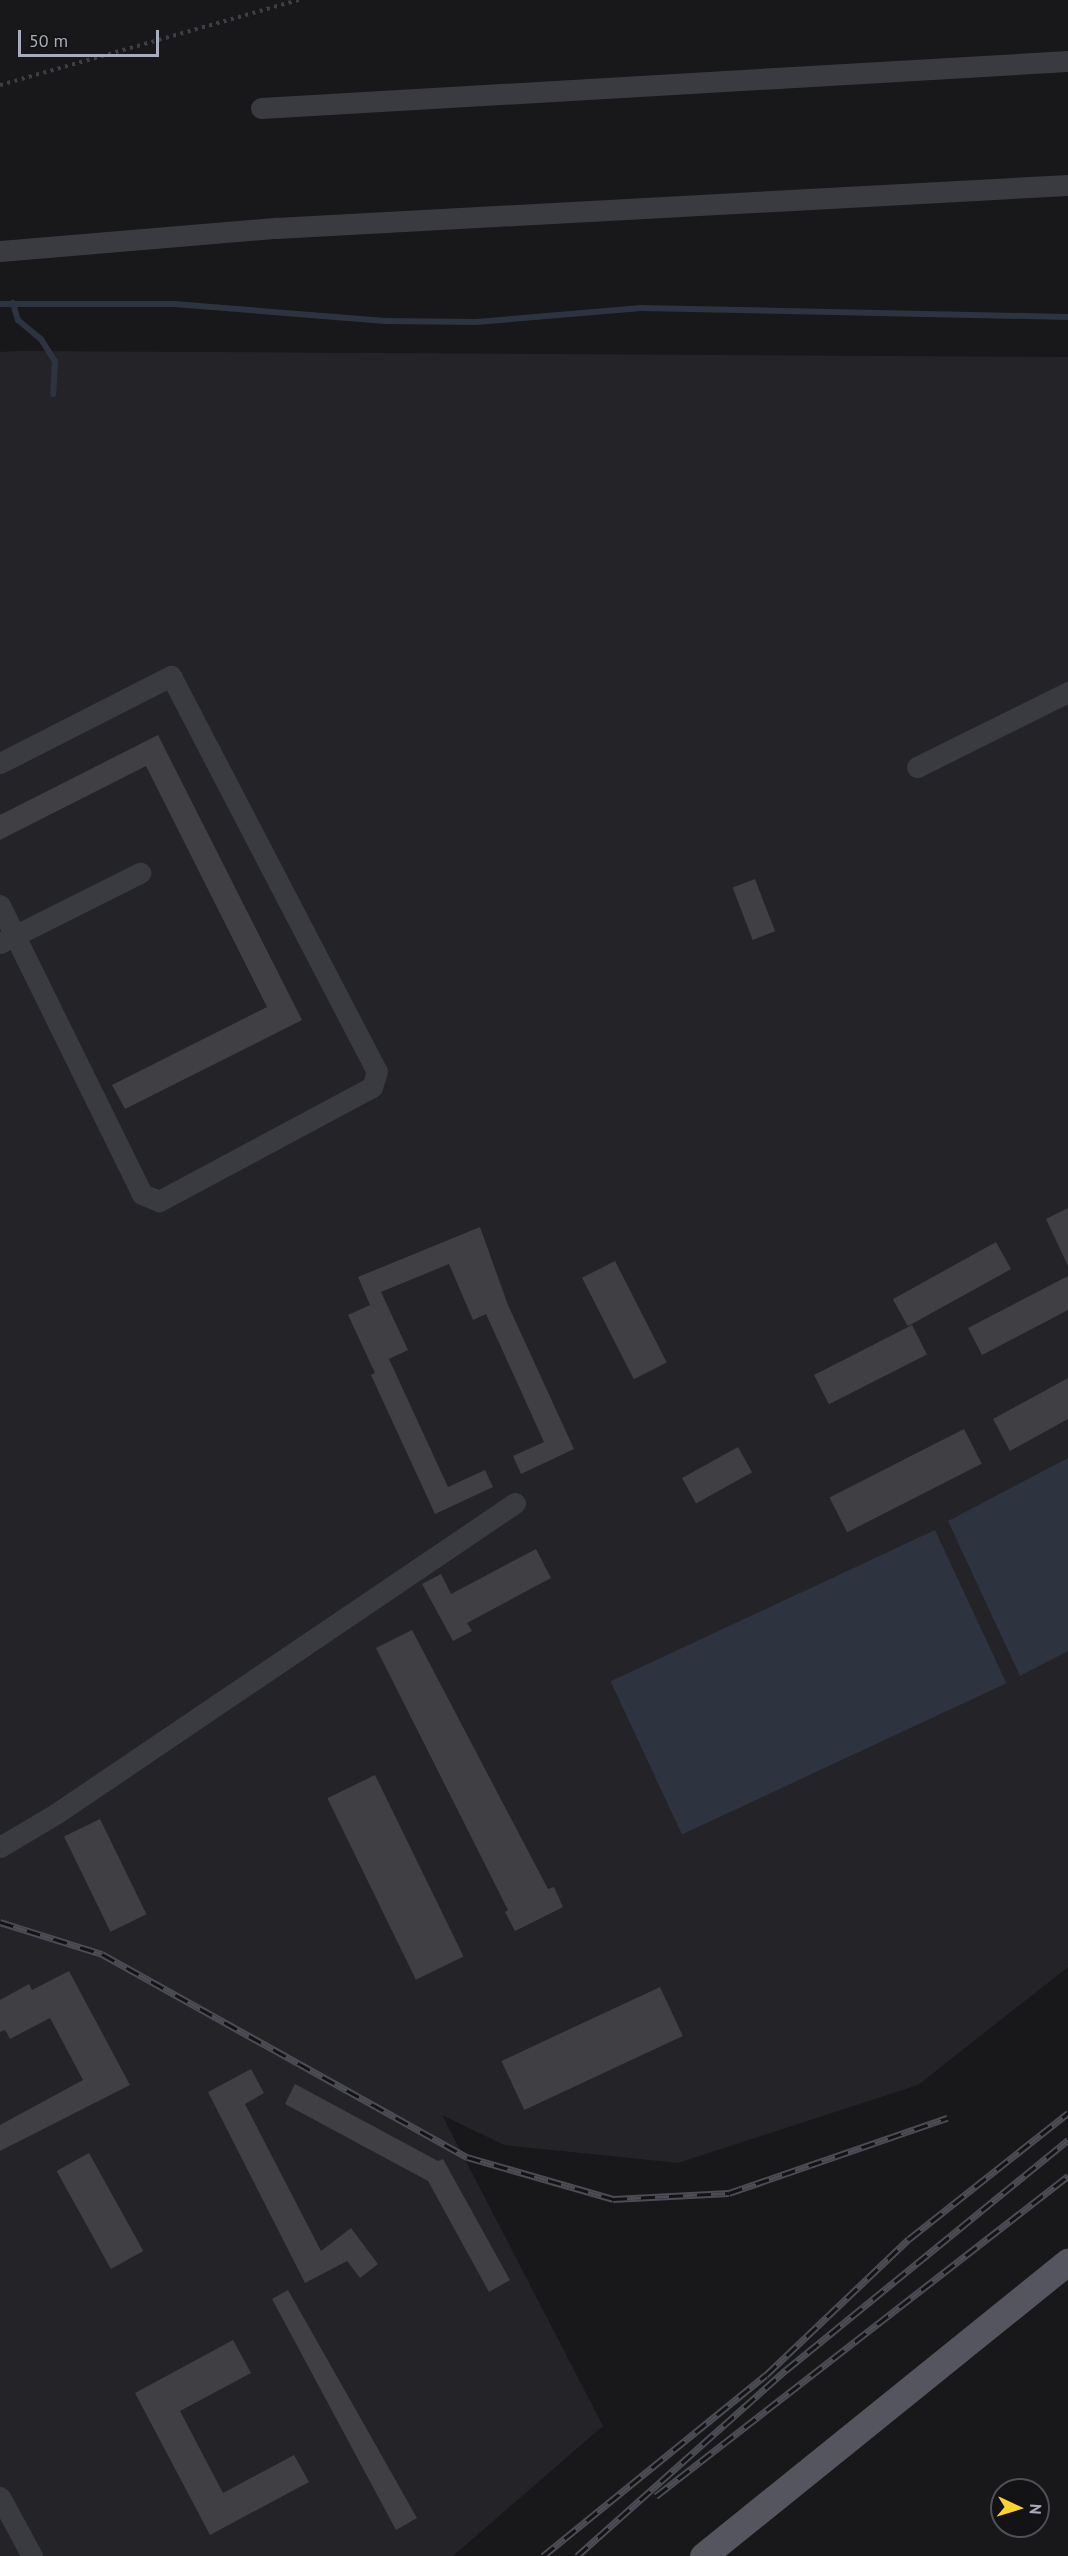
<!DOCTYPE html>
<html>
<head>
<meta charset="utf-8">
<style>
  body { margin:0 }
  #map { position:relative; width:1068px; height:2556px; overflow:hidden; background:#18171a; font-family:"PT Sans",sans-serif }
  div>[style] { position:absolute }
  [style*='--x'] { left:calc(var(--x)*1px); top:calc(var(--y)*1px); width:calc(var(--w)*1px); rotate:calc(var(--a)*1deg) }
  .built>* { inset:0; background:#242327 }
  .water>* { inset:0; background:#2d343f; transform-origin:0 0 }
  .stream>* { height:6px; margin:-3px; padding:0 3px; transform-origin:3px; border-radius:3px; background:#2d343f }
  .building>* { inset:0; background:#3f3f44; transform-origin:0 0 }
  .path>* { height:4px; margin-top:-2px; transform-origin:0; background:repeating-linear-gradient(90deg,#3e3f46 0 3px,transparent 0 7.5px) }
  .minor>* { height:21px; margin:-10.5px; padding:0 10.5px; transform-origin:10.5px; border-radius:10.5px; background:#3a3a41 }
  .major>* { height:27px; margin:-13.5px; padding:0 13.5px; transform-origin:13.5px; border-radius:13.5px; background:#54555e }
  .rail>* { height:7px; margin-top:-3.5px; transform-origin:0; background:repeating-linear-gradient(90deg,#131215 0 14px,#4b4c54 0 28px); box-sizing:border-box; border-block:2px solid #4b4c54 }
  span { translate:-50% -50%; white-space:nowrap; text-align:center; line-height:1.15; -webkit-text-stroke:5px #131215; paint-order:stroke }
  .north { position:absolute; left:990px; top:2478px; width:60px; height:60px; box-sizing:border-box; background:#131215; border:2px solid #4f5057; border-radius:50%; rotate:94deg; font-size:16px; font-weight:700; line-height:24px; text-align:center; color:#a9acba }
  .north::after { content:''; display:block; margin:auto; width:21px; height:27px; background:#fad32f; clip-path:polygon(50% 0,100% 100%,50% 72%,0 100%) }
  .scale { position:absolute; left:18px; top:30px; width:141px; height:27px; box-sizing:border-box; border:3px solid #a9acba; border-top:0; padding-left:8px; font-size:18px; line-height:21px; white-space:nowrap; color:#a9acba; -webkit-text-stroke:4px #131215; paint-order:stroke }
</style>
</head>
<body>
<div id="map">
  <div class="built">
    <div style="clip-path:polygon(17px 351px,1068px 357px,1068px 1967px,918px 2085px,678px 2163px,504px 2145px,442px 2115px,603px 2426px,453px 2556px,0 2556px,0 352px)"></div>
  </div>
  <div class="water">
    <div style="clip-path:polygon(1068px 1458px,1068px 1651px,1020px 1676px,948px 1521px)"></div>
    <div style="left:935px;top:1530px;width:169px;height:358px;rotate:65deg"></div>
  </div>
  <div class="stream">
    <div style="--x:13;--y:303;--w:18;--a:74"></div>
    <div style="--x:18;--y:320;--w:30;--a:40"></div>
    <div style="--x:41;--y:339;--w:26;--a:58"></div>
    <div style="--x:55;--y:361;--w:33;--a:93"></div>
    <div style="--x:0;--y:304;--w:174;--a:0"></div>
    <div style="--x:174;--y:304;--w:212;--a:4.6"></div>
    <div style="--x:385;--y:321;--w:91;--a:0.6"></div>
    <div style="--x:476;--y:322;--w:166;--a:-4.8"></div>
    <div style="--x:641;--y:308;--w:427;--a:1.2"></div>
  </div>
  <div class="building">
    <div style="clip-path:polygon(158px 735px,302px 1020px,125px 1109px,112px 1085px,267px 1007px,146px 766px,0 840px,0 815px)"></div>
    <div style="left:755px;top:879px;width:56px;height:24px;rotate:69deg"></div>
    <div style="clip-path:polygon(1068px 1208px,1068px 1266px,1046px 1219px)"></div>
    <div style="clip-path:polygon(480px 1227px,508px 1305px,574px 1449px,521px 1474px,513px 1456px,544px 1442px,486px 1314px,473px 1320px,449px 1264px,381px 1292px,408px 1350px,389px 1359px,448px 1487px,485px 1470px,493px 1487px,435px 1514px,371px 1375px,375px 1373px,348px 1315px,370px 1305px,358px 1277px)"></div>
    <div style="left:996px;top:1242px;width:31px;height:118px;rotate:61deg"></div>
    <div style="left:615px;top:1261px;width:114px;height:37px;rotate:63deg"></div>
    <div style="clip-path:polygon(1068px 1276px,1068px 1310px,982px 1355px,968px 1328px)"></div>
    <div style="left:912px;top:1325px;width:33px;height:110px;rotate:63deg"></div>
    <div style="clip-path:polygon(1068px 1378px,1068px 1419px,1010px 1451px,993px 1419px)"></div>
    <div style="left:964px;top:1429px;width:39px;height:151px;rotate:63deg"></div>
    <div style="left:738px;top:1447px;width:29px;height:64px;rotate:61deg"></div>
    <div style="clip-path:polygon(536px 1549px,551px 1578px,467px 1623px,472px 1631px,453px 1641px,422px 1584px,441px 1574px,451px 1594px)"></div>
    <div style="clip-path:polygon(412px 1630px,548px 1889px,554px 1887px,563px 1907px,515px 1931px,505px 1912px,508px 1910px,376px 1648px)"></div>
    <div style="left:375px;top:1775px;width:202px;height:53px;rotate:64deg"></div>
    <div style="left:100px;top:1819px;width:106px;height:40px;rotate:64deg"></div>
    <div style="clip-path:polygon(69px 1971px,130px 2085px,0 2151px,0 2125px,83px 2080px,50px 2018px,10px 2039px,5px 2030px,0 2032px,0 2000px,29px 1984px,32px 1990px)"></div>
    <div style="left:660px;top:1987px;width:54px;height:175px;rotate:65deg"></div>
    <div style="clip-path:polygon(251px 2069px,264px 2093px,245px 2104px,321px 2251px,351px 2228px,378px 2264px,360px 2278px,347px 2261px,305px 2283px,208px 2092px)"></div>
    <div style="clip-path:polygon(295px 2084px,438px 2161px,443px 2159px,510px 2280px,489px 2292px,428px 2181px,285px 2104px)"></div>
    <div style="left:89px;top:2153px;width:112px;height:37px;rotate:61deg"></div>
    <div style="clip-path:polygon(288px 2290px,417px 2518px,396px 2530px,272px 2299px)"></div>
    <div style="clip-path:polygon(233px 2340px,251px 2373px,180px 2411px,223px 2493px,294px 2455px,309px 2482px,210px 2535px,135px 2393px)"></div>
  </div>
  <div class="path">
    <div style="--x:0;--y:85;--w:311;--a:-15.9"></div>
  </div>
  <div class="minor">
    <div style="--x:261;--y:108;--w:808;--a:-3.33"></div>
    <div style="--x:0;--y:251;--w:277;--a:-4.8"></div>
    <div style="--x:276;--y:228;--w:793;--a:-3.11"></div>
    <div style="--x:0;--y:763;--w:192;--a:-27"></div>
    <div style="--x:171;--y:676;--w:445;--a:62.5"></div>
    <div style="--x:377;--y:1071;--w:17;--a:107"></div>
    <div style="--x:372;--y:1087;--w:242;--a:151.8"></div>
    <div style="--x:159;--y:1201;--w:18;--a:-158"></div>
    <div style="--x:142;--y:1194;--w:322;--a:-116.2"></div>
    <div style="--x:917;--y:767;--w:169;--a:-26.4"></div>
    <div style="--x:0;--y:943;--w:157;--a:-26.6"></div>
    <div style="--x:0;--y:1847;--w:66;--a:-30.8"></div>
    <div style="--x:57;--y:1813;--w:553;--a:-34.09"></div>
    <div style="--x:0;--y:2497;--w:67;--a:61.5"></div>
  </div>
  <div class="major">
    <div style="--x:703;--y:2556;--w:469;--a:-38.9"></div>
  </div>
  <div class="rail">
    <div style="--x:0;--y:1922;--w:107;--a:17.4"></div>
    <div style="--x:102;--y:1954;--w:418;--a:29.1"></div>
    <div style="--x:467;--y:2157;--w:152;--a:16"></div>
    <div style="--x:613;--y:2199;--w:116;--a:-3"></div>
    <div style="--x:729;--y:2193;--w:231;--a:-19"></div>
    <div style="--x:656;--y:2496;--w:522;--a:-37.84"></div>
    <div style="--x:543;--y:2556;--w:287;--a:-39.1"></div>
    <div style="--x:766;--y:2375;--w:197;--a:-43.6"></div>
    <div style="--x:909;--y:2239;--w:203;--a:-38.4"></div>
    <div style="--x:577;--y:2556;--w:280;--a:-41.7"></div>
    <div style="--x:786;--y:2370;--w:364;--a:-39.2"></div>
  </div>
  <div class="north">N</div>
  <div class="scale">50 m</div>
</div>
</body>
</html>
